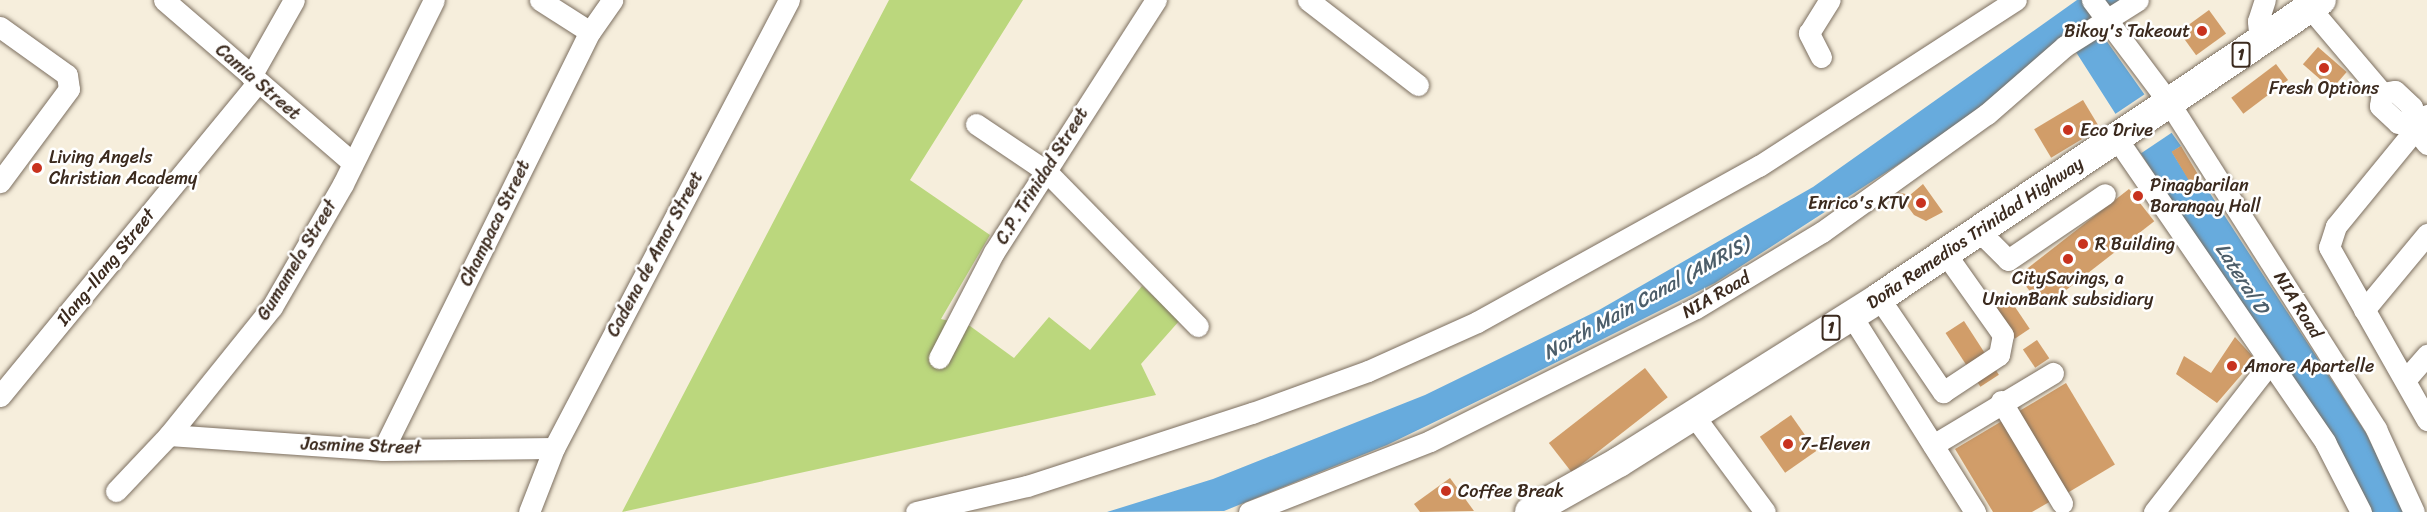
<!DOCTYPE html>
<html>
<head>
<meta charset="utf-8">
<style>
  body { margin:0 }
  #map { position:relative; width:2427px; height:512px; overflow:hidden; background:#f6eedc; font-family:Sriracha,sans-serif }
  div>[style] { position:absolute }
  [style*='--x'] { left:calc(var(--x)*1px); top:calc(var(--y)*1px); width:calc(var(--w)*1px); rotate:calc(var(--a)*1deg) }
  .green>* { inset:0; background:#bbd77d }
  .water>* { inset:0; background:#67abdd }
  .pier>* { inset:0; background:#f6eedc; transform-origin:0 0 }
  .building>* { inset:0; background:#d19d69; transform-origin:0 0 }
  .roads { filter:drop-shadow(0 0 2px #7c6f60) drop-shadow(0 0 2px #7c6f60) }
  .minor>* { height:21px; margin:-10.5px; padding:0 10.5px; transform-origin:10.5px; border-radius:10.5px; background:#fff }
  .highway>* { height:30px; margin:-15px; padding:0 15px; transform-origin:15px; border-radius:15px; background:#fff }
  .dots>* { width:16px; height:16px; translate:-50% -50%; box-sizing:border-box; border:3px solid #fff; border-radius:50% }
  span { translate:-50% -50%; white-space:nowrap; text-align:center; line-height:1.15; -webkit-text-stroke:5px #fff; paint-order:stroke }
  .shield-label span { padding:2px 4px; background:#fff; border:2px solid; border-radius:4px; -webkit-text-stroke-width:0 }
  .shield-label { font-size:16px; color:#3b2a1e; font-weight:700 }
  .poi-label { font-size:18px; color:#3b2a1e }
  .right { translate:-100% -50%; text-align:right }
  .left { translate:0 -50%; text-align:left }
  .street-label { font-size:18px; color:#3b2a1e }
  .water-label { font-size:20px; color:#4d5e6a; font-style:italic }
</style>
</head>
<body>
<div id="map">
  <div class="green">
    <div style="clip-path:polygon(889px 0,1023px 0,910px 180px,990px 235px,941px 319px,970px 326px,1014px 358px,1049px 317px,1090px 350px,1142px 286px,1180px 320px,1141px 364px,1156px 395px,622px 512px)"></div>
  </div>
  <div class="water">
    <div style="clip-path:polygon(2077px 0,2123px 0,2096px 26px,2181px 146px,2172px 152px,2193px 186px,2202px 181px,2366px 433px,2405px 512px,2370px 512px,2067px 38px,1950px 131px,1715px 283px,1515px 383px,1387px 445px,1224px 511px,1107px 512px,1213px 479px,1425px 395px,1599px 310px,1813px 187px)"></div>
  </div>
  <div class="pier">
    <div style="left:2148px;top:92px;width:47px;height:40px;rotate:56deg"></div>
  </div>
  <div class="building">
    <div style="left:2209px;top:10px;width:29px;height:37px;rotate:54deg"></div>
    <div style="left:2318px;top:47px;width:38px;height:23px;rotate:41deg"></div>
    <div style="left:2276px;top:64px;width:20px;height:56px;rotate:53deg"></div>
    <div style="left:2083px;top:100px;width:33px;height:57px;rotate:59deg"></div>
    <div style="left:2181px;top:146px;width:41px;height:11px;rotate:59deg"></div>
    <div style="clip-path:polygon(1923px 184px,1943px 212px,1926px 221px,1914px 215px,1897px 192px,1910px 195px)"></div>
    <div style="left:2129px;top:189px;width:41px;height:141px;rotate:52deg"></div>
    <div style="left:2009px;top:298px;width:37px;height:18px;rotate:56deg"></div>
    <div style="left:1964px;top:321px;width:64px;height:22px;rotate:57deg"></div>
    <div style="clip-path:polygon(2235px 337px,2255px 359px,2217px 403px,2176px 374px,2184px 356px,2211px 373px)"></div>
    <div style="left:2037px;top:340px;width:22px;height:17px;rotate:56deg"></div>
    <div style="left:1645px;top:368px;width:37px;height:122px;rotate:52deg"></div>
    <div style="left:2066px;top:383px;width:95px;height:55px;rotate:59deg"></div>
    <div style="left:1791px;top:415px;width:44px;height:38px;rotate:55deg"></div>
    <div style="clip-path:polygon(2002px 421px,2051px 501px,2032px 512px,1993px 512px,1955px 449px)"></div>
    <div style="clip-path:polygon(1450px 478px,1474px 511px,1420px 512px,1414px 504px)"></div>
  </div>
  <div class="roads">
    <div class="minor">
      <div style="--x:164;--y:0;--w:248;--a:40.8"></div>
      <div style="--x:540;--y:0;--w:59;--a:32.6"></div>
      <div style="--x:1308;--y:0;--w:139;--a:37.7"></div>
      <div style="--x:2092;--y:0;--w:130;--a:53.1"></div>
      <div style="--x:2170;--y:104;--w:385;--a:57.6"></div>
      <div style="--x:2376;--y:429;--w:91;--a:65.4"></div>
      <div style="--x:2310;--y:8;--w:111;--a:49.7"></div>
      <div style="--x:2382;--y:93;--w:13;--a:99"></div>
      <div style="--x:2380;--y:106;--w:25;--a:43"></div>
      <div style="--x:2398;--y:123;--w:12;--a:0"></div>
      <div style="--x:2410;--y:123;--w:27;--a:51"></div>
      <div style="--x:0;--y:27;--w:82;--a:35.6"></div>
      <div style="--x:67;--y:75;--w:14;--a:82"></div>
      <div style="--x:69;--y:89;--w:116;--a:126.6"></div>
      <div style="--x:2260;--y:41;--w:20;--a:-96"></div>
      <div style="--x:2258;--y:21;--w:22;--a:-72"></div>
      <div style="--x:1821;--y:57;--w:27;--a:-117"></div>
      <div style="--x:1809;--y:33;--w:39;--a:-58"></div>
      <div style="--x:251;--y:76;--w:87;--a:-60.5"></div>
      <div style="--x:2382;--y:93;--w:13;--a:-9"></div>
      <div style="--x:2395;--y:91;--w:23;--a:43"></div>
      <div style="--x:2412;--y:107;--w:16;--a:97"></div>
      <div style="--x:2427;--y:115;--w:144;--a:129.3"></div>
      <div style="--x:2336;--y:226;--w:22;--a:108"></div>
      <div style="--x:2329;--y:247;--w:199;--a:60.5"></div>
      <div style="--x:976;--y:124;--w:84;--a:33.9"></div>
      <div style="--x:1046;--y:171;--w:217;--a:45.6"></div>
      <div style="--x:2117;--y:139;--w:368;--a:55.5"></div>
      <div style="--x:2325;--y:442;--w:79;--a:62.8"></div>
      <div style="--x:1978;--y:230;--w:42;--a:45"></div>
      <div style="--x:2008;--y:260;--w:117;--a:-34.2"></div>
      <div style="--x:1879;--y:298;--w:114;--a:55.8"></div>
      <div style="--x:1943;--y:392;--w:67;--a:-33.5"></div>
      <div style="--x:1999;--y:355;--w:20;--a:-79"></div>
      <div style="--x:2003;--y:335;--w:100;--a:-125.3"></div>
      <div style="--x:2364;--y:310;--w:99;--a:-50.3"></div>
      <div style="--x:1851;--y:315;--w:233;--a:57.8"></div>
      <div style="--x:939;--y:358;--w:119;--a:-62.6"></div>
      <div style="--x:994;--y:252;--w:300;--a:-57.3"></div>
      <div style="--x:2406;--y:379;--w:32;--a:-49"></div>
      <div style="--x:0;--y:396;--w:405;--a:-50.6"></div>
      <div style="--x:2001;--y:401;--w:119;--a:59.1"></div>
      <div style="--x:1694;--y:416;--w:119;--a:53.5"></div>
      <div style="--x:169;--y:435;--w:215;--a:4"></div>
      <div style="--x:383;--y:450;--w:171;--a:-0.7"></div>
      <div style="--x:1933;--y:445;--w:140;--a:-31"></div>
      <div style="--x:383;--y:450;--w:466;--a:-63.7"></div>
      <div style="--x:590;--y:32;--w:39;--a:-55"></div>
      <div style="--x:116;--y:491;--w:77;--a:-46.6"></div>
      <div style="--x:169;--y:435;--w:164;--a:-51.2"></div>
      <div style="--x:272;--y:307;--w:142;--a:-60"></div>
      <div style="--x:343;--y:184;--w:205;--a:-63.7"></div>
      <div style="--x:529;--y:512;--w:69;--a:-68.7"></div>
      <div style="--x:554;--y:448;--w:506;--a:-62.32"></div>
      <div style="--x:916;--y:512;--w:114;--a:-13.2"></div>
      <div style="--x:1027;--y:486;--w:237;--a:-18"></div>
      <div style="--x:1252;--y:413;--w:123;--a:-19.9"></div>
      <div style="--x:1368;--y:371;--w:120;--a:-24.2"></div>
      <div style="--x:1477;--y:322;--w:322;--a:-29"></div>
      <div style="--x:1759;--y:166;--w:306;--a:-32.9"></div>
      <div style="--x:1249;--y:512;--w:194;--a:-21.4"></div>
      <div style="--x:1430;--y:441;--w:297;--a:-26.6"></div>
      <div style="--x:1696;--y:308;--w:147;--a:-31.1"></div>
      <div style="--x:1822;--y:232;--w:203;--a:-35.6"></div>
      <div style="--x:1987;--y:114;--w:103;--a:-41.1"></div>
      <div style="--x:2065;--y:46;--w:86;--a:-32.2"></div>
      <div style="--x:2154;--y:512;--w:189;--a:-52.1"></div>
    </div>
    <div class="highway">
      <div style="--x:1530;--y:512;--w:102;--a:-29.3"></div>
      <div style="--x:1619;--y:462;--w:307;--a:-32.2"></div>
      <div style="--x:1879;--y:298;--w:533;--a:-33.99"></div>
    </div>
  </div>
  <div class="dots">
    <div style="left:2202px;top:31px;background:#c8321e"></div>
    <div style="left:2324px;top:68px;background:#c8321e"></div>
    <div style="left:2068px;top:130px;background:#c8321e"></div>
    <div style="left:37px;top:168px;background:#c8321e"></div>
    <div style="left:2138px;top:196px;background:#c8321e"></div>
    <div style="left:1921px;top:203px;background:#c8321e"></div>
    <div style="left:2083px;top:244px;background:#c8321e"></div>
    <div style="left:2068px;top:259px;background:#c8321e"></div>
    <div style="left:2232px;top:366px;background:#c8321e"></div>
    <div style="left:1788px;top:444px;background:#c8321e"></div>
    <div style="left:1446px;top:491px;background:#c8321e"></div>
  </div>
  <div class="shield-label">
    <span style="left:2241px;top:55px">1</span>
    <span style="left:1831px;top:328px">1</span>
  </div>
  <div class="poi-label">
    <span class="right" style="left:2190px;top:31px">Bikoy's Takeout</span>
    <span style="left:2324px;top:88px">Fresh Options</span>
    <span class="left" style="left:2080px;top:130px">Eco Drive</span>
    <span class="left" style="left:49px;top:168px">Living Angels<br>Christian Academy</span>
    <span class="left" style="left:2150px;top:196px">Pinagbarilan<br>Barangay Hall</span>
    <span class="right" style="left:1909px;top:203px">Enrico's KTV</span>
    <span class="left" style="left:2095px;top:244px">R Building</span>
    <span style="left:2068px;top:289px">CitySavings, a<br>UnionBank subsidiary</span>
    <span class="left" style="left:2244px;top:366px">Amore Apartelle</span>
    <span class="left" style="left:1800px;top:444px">7-Eleven</span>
    <span class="left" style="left:1458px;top:491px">Coffee Break</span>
  </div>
  <div class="street-label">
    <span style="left:258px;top:82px;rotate:41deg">Camia Street</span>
    <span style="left:1042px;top:176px;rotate:-58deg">C.P. Trinidad Street</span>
    <span style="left:495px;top:223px;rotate:-64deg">Champaca Street</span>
    <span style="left:1975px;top:233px;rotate:-34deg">Doña Remedios Trinidad Highway</span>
    <span style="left:655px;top:254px;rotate:-62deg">Cadena de Amor Street</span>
    <span style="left:297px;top:260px;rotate:-59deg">Gumamela Street</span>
    <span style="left:106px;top:267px;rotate:-51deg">Ilang-Ilang Street</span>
    <span style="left:1716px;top:295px;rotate:-30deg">NIA Road</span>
    <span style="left:2298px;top:305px;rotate:58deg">NIA Road</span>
    <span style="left:361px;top:446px;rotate:2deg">Jasmine Street</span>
  </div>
  <div class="water-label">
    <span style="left:2242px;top:278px;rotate:57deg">Lateral D</span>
    <span style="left:1646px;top:298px;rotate:-29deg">North Main Canal (AMRIS)</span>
  </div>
</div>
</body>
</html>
